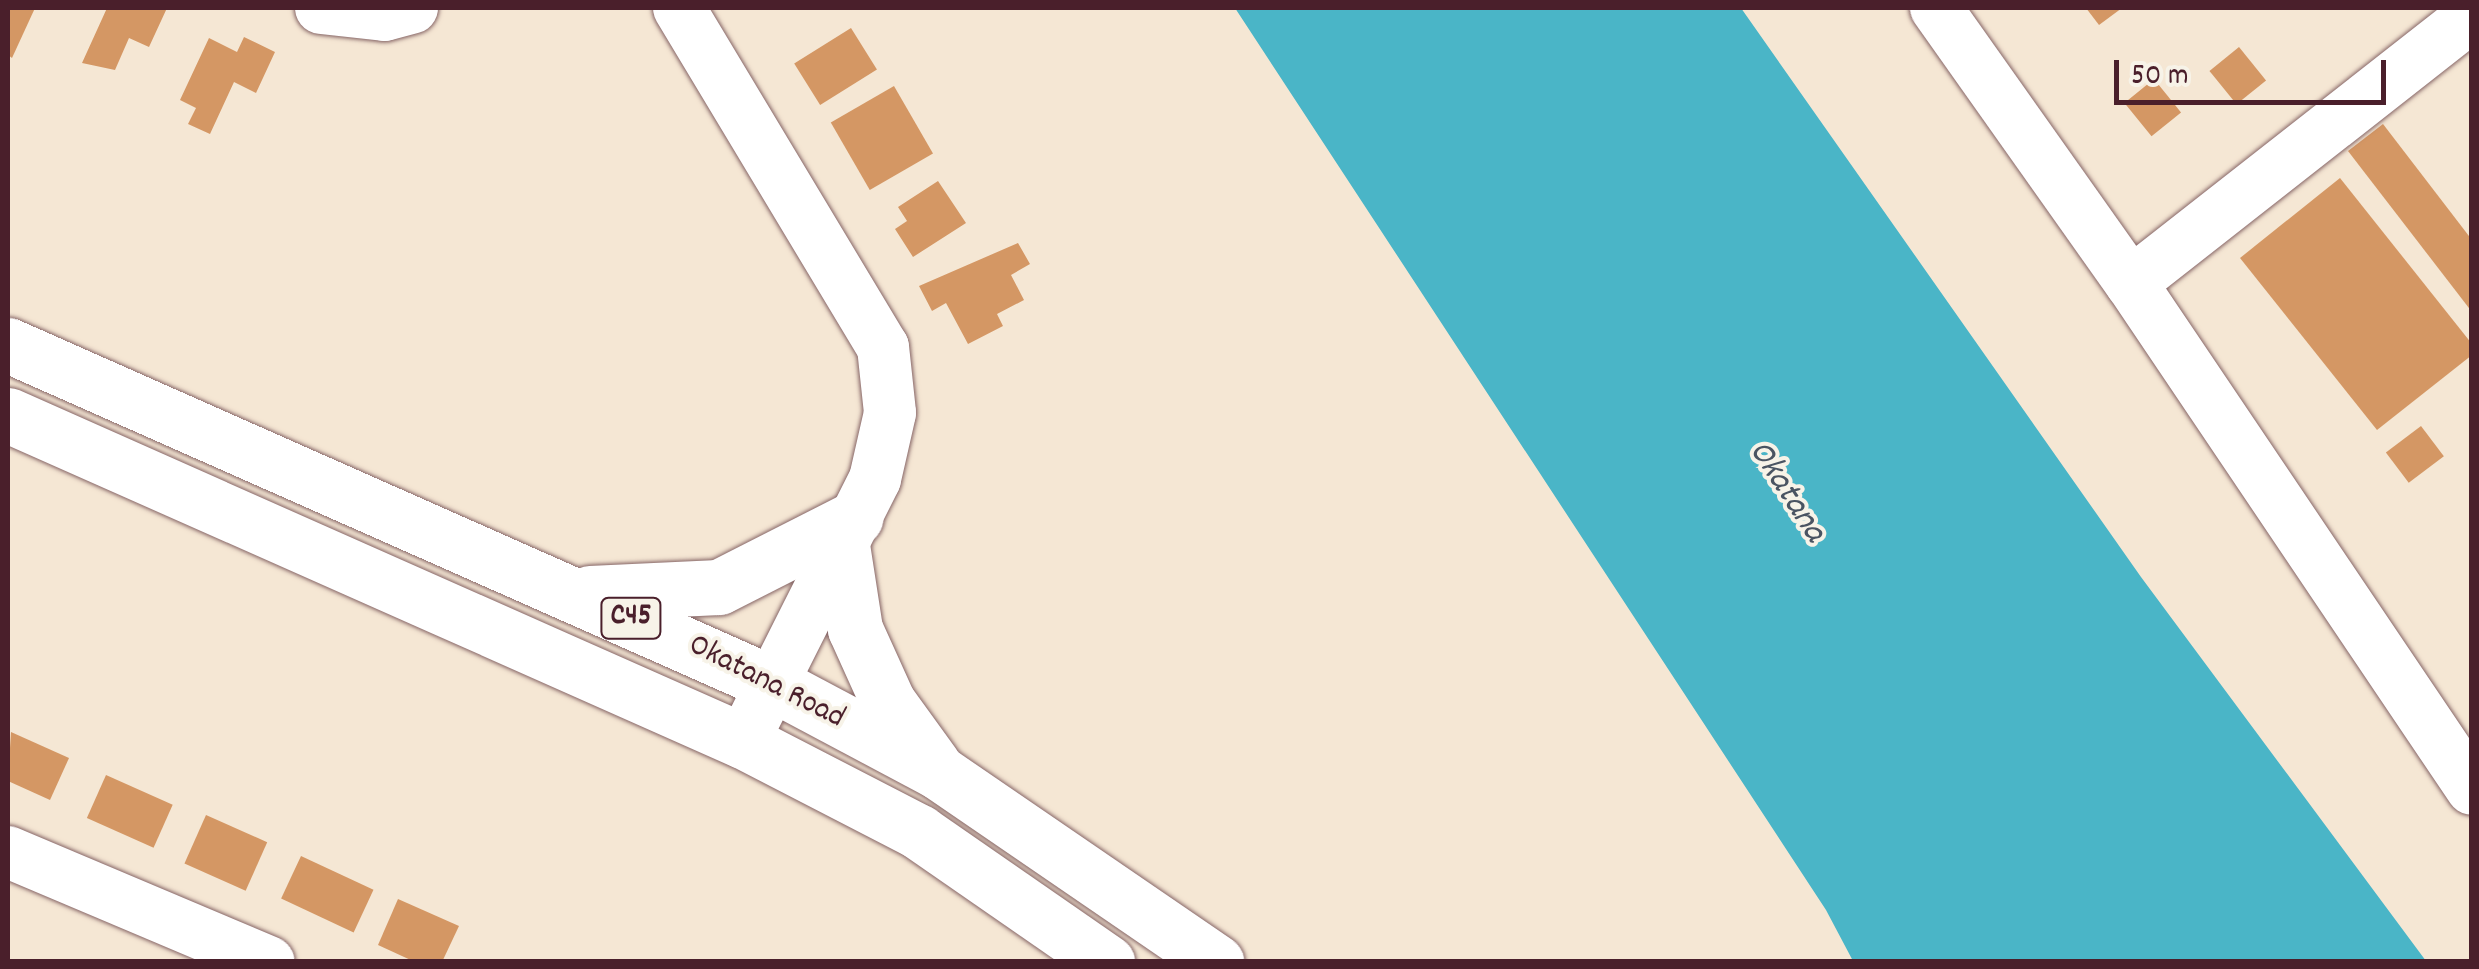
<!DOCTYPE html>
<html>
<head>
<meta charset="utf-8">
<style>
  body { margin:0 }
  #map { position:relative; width:2479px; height:969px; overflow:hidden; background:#f5e7d4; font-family:Dekko,sans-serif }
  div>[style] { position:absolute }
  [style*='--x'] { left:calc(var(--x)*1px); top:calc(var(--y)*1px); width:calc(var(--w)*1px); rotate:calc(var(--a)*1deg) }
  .water>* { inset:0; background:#4ab5c7 }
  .building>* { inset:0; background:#d49764; transform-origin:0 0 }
  .roads { filter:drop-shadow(0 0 2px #866566) drop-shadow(0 0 2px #866566) }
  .minor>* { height:52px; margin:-26px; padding:0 26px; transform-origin:26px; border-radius:26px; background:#fff }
  .major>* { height:55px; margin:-27.5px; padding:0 27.5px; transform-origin:27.5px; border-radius:27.5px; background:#fff }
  span { translate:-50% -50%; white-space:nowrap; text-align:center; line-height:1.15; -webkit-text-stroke:8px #f7f3e8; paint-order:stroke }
  .shield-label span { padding:2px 8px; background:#f7f3e8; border:2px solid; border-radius:8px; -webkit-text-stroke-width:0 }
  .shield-label { font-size:30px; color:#4a1f2b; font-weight:700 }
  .street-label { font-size:32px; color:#4a1f2b }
  .water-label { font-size:35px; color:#4a5462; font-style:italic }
  .frame { position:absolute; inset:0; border:10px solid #4a1f2b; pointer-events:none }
  .scale { position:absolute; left:2114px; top:60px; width:272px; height:45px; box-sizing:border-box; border:5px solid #4a1f2b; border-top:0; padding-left:12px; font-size:30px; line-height:35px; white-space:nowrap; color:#4a1f2b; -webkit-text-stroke:8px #f7f3e8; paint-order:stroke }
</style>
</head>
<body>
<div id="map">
  <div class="water">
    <div style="clip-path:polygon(1235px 8px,1741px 8px,2141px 577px,2426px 961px,1853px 961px,1826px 910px)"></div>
  </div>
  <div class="building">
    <div style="clip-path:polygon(8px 8px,35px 8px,12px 58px,8px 55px)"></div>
    <div style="clip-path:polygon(107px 8px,167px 8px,149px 47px,129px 38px,115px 70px,82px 63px)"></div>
    <div style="clip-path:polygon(2086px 8px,2122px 8px,2099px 25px)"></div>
    <div style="left:851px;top:28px;width:49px;height:67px;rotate:58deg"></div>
    <div style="clip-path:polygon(244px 37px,275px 52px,256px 93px,234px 82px,210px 134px,188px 124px,196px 108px,180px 100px,209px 38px,237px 52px)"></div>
    <div style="left:2239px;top:47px;width:43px;height:38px;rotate:51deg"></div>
    <div style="left:2154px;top:79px;width:43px;height:38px;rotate:51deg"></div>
    <div style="left:894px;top:86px;width:78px;height:73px;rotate:60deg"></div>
    <div style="clip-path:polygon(2383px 124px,2472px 240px,2472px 312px,2348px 151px)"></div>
    <div style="clip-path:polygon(2340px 178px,2472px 344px,2472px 355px,2377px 430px,2240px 258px)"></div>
    <div style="clip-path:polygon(938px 181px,966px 223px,913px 257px,895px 229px,907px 221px,898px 207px)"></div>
    <div style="clip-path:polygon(1018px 243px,1030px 264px,1011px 275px,1024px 300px,997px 314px,1003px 326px,968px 344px,946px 303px,932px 311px,919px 286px)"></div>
    <div style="left:2421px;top:426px;width:38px;height:44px;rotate:53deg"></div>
    <div style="clip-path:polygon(11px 732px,69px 758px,50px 800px,8px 781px)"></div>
    <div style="left:106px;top:775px;width:73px;height:47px;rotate:24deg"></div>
    <div style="left:206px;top:815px;width:67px;height:53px;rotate:24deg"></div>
    <div style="left:301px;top:856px;width:80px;height:47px;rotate:25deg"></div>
    <div style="clip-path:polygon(398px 899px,459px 926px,442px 962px,415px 962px,378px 945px)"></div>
  </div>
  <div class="roads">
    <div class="minor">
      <div style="--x:321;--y:8;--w:64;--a:6.2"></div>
      <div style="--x:385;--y:15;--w:28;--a:-15"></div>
      <div style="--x:679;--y:8;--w:396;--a:59"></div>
      <div style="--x:883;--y:347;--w:66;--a:83.9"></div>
      <div style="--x:890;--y:413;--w:68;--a:102.8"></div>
      <div style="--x:875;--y:479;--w:293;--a:116.7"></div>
      <div style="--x:1936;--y:8;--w:337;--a:54.7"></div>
      <div style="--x:2131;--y:283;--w:610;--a:56.02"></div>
      <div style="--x:2131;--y:283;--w:433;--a:-38.1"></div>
      <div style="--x:8;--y:852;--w:283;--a:22.9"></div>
    </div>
    <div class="major">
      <div style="--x:8;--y:345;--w:835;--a:23.89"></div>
      <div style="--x:771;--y:683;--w:191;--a:28"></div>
      <div style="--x:940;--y:773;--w:335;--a:34.4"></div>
      <div style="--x:8;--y:415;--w:804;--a:23.92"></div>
      <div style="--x:743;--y:741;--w:198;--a:27.3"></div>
      <div style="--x:919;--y:832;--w:229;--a:34.7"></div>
      <div style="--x:842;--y:545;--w:85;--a:81.2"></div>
      <div style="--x:855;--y:629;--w:80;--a:65.7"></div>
      <div style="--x:888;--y:702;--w:77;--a:54"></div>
      <div style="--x:590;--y:593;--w:129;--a:-2.7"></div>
      <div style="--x:719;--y:587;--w:153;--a:-26.9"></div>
    </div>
  </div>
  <div class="shield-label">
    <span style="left:631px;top:618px">C45</span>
  </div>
  <div class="street-label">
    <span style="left:766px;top:683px;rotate:27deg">Okatana Road</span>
  </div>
  <div class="water-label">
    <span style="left:1786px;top:492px;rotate:57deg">Okatana</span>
  </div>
  <div class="frame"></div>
  <div class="scale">50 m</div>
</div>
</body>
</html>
